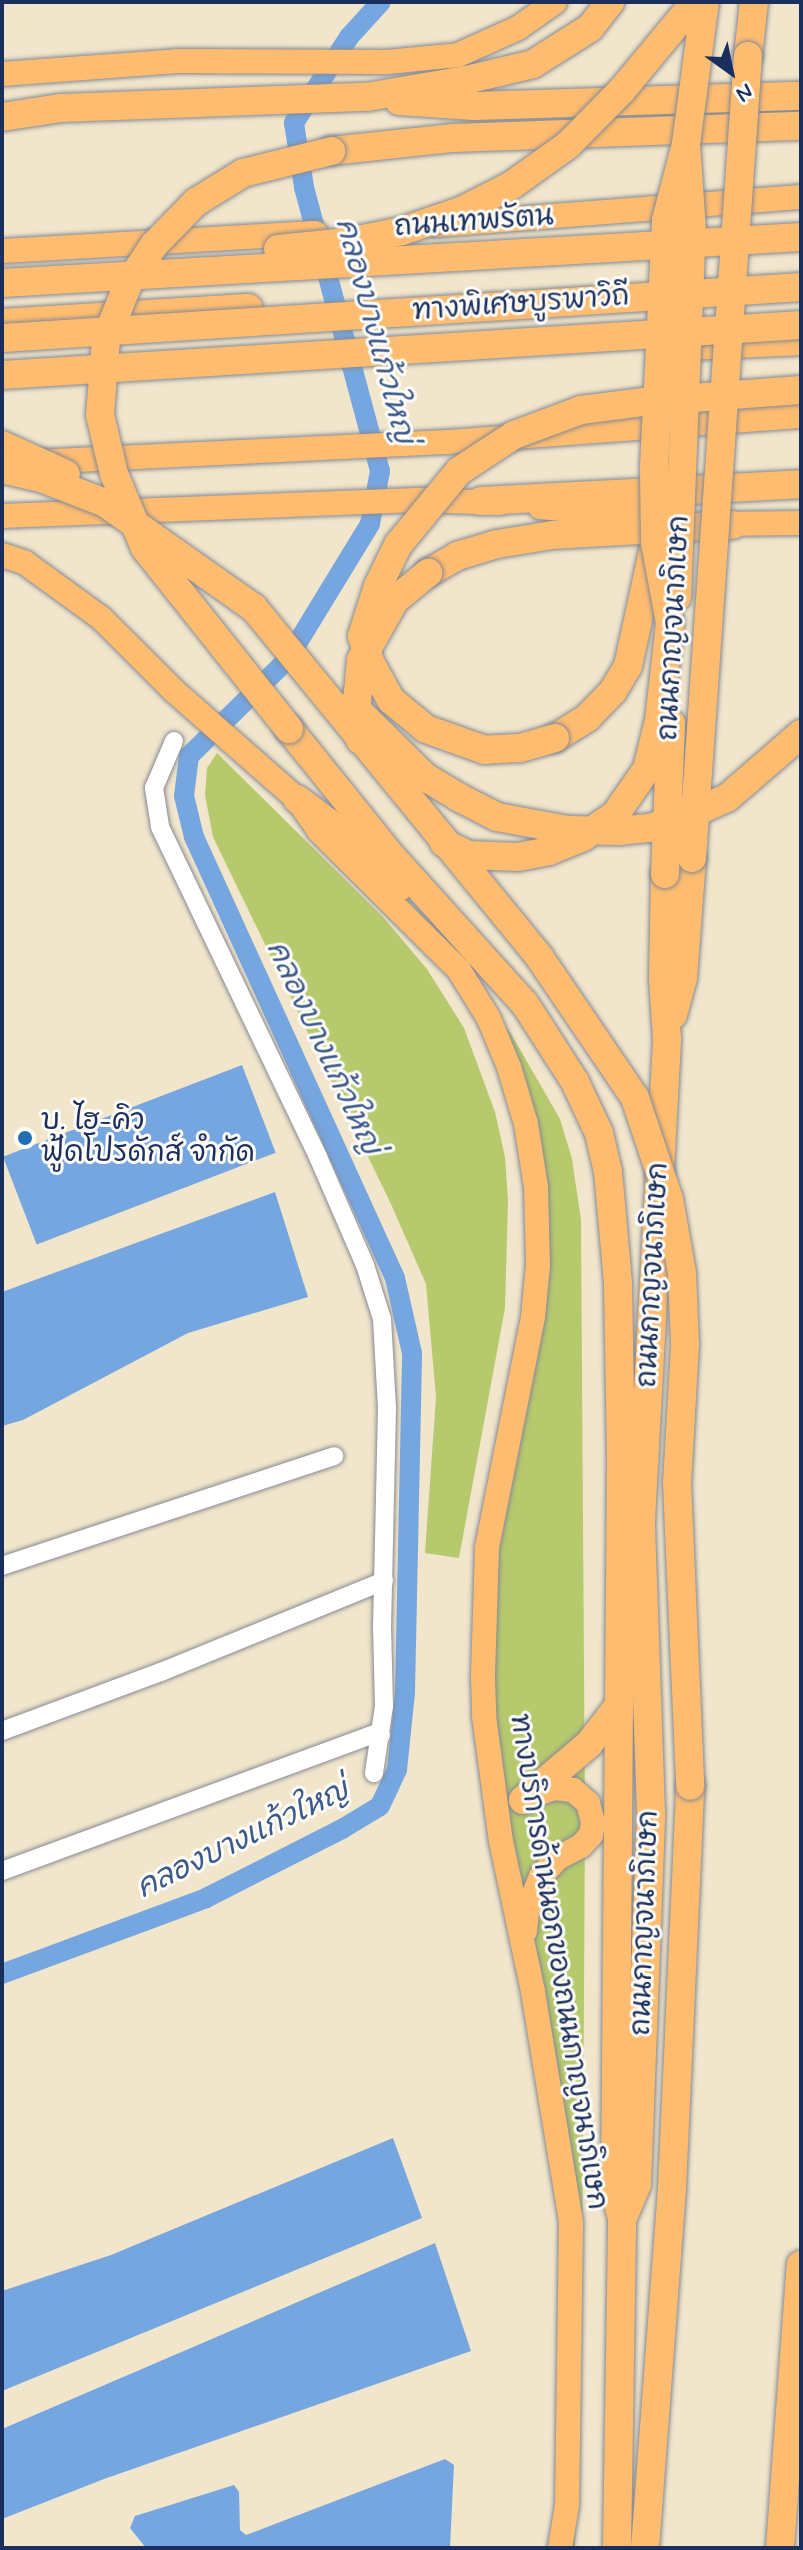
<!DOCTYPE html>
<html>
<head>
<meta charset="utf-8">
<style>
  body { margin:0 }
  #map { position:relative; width:803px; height:2550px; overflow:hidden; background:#f1e6cb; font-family:Mynerve,"Playpen Sans Thai",sans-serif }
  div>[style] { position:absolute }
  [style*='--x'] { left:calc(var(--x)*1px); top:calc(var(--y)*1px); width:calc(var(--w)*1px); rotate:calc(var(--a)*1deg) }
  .green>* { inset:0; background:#b6c96d }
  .water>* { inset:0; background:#76a6e0; transform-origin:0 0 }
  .canal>* { height:20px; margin:-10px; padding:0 10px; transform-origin:10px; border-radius:10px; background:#76a6e0 }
  .roads { filter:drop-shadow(0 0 2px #868a94) drop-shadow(0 0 2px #868a94) }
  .minor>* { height:18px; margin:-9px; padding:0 9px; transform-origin:9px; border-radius:9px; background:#fff }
  .major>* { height:24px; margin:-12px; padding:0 12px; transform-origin:12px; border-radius:12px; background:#febc70 }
  .highway>* { height:28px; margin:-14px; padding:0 14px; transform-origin:14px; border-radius:14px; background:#febc70 }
  .bridges { filter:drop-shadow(0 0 2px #868a94) drop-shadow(0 0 2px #868a94) }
  .highway-bridge>* { height:28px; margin:-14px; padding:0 14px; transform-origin:14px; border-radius:14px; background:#febc70 }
  .dots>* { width:22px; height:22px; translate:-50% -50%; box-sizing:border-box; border:4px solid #fdfcf7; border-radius:50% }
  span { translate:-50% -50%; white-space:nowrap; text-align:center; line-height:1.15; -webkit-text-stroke:6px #fdfcf7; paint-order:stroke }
  .street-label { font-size:28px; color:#1b2f5e }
  .poi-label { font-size:28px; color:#1b2f5e }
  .left { translate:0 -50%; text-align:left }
  .water-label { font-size:30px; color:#3b598c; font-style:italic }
  .frame { position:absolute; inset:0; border:4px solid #1b2f5e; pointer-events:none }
  .north { position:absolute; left:691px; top:32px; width:80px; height:80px; -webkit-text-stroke:6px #fdfcf7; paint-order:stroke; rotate:147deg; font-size:22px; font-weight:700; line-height:32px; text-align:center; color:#1b2f5e }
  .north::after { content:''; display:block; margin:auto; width:28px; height:36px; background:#1b2f5e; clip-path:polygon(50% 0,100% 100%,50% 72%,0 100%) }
</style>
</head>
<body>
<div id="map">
  <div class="green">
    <div style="clip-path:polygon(217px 753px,383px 917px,427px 969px,464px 1028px,495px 1112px,505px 1157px,508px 1201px,505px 1308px,459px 1558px,425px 1553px,436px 1397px,426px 1284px,391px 1204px,213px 837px,205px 795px,207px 768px)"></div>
    <div style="clip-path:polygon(501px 1024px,510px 1032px,560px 1119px,572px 1159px,581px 1220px,585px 1815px,583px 2175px,575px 2548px,558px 2548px,565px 2326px,557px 2174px,492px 1829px,499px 1457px,529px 1272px,524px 1151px)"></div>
  </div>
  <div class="water">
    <div style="left:242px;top:1065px;width:94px;height:256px;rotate:69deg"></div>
    <div style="clip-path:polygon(275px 1192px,308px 1297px,188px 1333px,23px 1420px,2px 1426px,2px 1292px)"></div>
    <div style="clip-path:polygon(393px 2138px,422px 2218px,2px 2391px,2px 2291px,111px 2255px)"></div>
    <div style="clip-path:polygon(435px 2243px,471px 2351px,104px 2479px,2px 2519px,2px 2429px)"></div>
    <div style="clip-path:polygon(445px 2459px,454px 2465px,450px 2548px,146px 2548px,130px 2528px,135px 2516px,234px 2485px,239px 2492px,240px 2530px,246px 2535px)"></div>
  </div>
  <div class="canal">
    <div style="--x:2;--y:1974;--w:218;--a:-20.4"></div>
    <div style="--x:206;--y:1898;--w:153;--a:-26.9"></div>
    <div style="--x:342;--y:1829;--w:44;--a:-31.2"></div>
    <div style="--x:380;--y:1806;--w:40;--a:-65"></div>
    <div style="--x:397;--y:1770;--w:78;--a:-84.1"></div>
    <div style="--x:405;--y:1692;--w:339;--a:-88.8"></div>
    <div style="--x:412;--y:1353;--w:77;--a:-102.8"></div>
    <div style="--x:395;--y:1278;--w:485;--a:-114.5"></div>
    <div style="--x:194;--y:837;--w:42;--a:-103.7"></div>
    <div style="--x:184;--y:796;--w:40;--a:-82.9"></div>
    <div style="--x:189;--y:756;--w:137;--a:-44.4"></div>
    <div style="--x:287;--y:660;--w:159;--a:-58.6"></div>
    <div style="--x:370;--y:524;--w:54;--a:-79.3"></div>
    <div style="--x:380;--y:471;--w:294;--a:-105"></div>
    <div style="--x:304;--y:187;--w:65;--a:-98.9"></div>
    <div style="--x:294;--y:123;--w:102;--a:-57.4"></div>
    <div style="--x:349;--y:37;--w:47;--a:-47.6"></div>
  </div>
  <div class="roads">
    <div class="minor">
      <div style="--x:174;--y:741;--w:51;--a:113.1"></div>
      <div style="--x:154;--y:788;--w:39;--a:81"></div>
      <div style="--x:160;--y:827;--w:366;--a:64.4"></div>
      <div style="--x:318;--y:1157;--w:118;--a:66.5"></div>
      <div style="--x:365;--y:1265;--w:57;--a:72.5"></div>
      <div style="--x:382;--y:1319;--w:89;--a:86.8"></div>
      <div style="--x:387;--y:1408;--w:217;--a:91.3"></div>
      <div style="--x:382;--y:1625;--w:81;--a:88.6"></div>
      <div style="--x:384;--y:1706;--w:68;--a:98.5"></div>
      <div style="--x:2;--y:1566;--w:350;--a:-18.3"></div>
      <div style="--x:2;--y:1731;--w:170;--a:-20.4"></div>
      <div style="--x:161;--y:1672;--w:241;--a:-22.2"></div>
      <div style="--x:2;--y:1871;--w:397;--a:-20.2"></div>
      <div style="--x:375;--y:1734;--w:6;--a:9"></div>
    </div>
    <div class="major">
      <div style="--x:2;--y:74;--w:176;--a:-4.2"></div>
      <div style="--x:178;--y:61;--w:209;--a:0.3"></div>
      <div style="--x:387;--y:62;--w:71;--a:-5.6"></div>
      <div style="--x:458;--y:55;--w:66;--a:-24.2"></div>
      <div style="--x:518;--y:28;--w:45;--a:-35.1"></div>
      <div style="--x:436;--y:225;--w:366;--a:-4.4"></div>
      <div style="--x:2;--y:251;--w:314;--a:-3.3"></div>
      <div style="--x:37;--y:462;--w:410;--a:-2.8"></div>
      <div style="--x:447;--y:442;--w:355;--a:-4.2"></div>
      <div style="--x:540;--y:507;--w:132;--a:5.2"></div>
      <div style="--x:2;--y:516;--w:421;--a:-2.2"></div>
      <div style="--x:423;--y:500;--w:77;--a:2.2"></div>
      <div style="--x:716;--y:524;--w:85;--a:-0.7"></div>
      <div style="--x:2;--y:555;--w:23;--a:18"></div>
      <div style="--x:24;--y:562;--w:95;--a:36"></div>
      <div style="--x:101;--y:618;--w:102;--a:45"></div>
      <div style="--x:173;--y:690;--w:165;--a:41.3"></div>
      <div style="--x:297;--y:799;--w:39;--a:55"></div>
      <div style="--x:319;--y:831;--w:197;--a:44.8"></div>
      <div style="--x:459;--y:970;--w:57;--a:58.5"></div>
      <div style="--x:489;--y:1019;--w:52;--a:67.4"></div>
      <div style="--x:509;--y:1067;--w:59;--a:73.4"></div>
      <div style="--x:526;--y:1124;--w:64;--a:81"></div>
      <div style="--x:536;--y:1187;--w:78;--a:88.5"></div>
      <div style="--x:538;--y:1265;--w:52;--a:95.5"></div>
      <div style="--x:533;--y:1317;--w:236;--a:101.3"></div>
      <div style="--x:487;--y:1548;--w:130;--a:91.8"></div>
      <div style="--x:483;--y:1678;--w:38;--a:88"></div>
      <div style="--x:484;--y:1716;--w:126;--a:82.3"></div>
      <div style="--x:501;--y:1841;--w:154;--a:78"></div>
      <div style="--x:533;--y:1992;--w:233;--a:80.6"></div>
      <div style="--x:571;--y:2222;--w:283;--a:90.8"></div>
      <div style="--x:567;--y:2505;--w:44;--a:99.2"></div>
      <div style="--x:525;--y:1931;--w:20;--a:-84"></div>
      <div style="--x:527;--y:1911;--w:38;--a:-68"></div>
      <div style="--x:541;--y:1876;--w:25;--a:-47"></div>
      <div style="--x:558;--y:1858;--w:26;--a:-28"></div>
      <div style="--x:581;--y:1846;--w:15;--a:-48"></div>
      <div style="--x:591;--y:1835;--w:13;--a:-81"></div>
      <div style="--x:593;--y:1822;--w:20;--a:-105"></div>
      <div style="--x:588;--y:1803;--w:20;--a:-139"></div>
      <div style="--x:573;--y:1790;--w:19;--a:-174"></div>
      <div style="--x:554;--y:1788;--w:29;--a:160"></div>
    </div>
    <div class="highway">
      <div style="--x:748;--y:56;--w:54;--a:-83.7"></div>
      <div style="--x:399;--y:101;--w:75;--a:3.8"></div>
      <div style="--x:474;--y:106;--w:327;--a:-1.8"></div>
      <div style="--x:2;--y:117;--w:60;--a:-8.7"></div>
      <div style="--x:61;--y:108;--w:306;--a:-2.1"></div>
      <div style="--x:367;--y:97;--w:100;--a:-9.7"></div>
      <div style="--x:466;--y:80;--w:69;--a:-13.4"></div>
      <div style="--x:533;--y:64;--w:67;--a:-32.3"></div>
      <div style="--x:590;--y:28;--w:33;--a:-52"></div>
      <div style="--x:331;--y:151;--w:123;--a:-6.1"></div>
      <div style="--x:453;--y:138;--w:348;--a:-2"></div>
      <div style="--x:2;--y:323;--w:247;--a:-3.5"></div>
      <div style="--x:666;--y:347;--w:135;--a:-2.5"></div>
      <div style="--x:481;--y:501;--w:320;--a:-3"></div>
      <div style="--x:428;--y:573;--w:34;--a:-30"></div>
      <div style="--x:457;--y:556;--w:42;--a:-16.7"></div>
      <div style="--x:497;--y:544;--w:56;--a:-9.3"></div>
      <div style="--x:552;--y:535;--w:181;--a:-3.2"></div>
      <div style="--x:289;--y:729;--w:164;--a:51.2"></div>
      <div style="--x:392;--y:857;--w:198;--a:47.9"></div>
      <div style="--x:525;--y:1004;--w:93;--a:57.3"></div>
      <div style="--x:575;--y:1082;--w:56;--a:64.8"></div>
      <div style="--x:599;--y:1133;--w:39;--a:77"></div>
      <div style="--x:608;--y:1171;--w:113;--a:84.9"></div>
      <div style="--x:618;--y:1284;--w:178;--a:89"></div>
      <div style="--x:621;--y:1462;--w:730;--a:90.47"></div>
      <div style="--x:615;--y:2192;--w:28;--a:75"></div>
      <div style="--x:555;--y:738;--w:39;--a:-32"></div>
      <div style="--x:588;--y:717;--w:36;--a:-46"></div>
      <div style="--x:613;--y:691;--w:29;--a:-59"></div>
      <div style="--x:628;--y:666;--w:127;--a:-77.7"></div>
      <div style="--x:297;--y:799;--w:39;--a:37"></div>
      <div style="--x:328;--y:822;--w:96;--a:42.9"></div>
      <div style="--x:673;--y:1015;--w:38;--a:-75"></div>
      <div style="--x:683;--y:978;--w:120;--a:-85.7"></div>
      <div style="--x:523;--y:1800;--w:87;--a:-40.3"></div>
      <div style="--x:589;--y:1744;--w:49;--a:-52.4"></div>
      <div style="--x:617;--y:2548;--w:328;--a:-89.1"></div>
      <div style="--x:622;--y:2220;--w:39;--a:-67"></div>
      <div style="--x:637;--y:2184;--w:372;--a:-87.8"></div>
      <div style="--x:651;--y:1812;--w:291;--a:-92"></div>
      <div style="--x:641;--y:1521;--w:483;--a:-86.9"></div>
      <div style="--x:667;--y:1039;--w:60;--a:-93.8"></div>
      <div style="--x:663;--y:979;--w:105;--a:-88.9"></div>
      <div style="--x:645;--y:2548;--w:360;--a:-85.7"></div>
      <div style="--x:672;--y:2189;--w:403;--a:-87.4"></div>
      <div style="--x:780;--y:2548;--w:284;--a:-85.8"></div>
    </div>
  </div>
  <div class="bridges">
    <div class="highway-bridge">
      <div style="--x:278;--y:249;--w:70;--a:-5.7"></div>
      <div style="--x:348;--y:242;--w:55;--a:-11.5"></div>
      <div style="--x:402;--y:231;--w:62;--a:-18.7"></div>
      <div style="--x:461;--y:211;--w:57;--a:-27"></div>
      <div style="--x:512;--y:185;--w:69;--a:-35.5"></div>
      <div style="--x:568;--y:145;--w:77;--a:-45.5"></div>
      <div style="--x:622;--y:90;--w:114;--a:-50.3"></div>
      <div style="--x:2;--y:283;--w:800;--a:-3.29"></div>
      <div style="--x:2;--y:338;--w:801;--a:-3.65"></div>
      <div style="--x:2;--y:375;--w:801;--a:-3.58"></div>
      <div style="--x:2;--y:445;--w:70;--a:24.4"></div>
      <div style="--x:2;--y:469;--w:40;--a:13"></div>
      <div style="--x:41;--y:478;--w:69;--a:21.3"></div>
      <div style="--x:105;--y:503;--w:182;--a:35.2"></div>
      <div style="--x:254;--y:608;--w:452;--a:50.7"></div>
      <div style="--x:540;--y:958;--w:169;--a:55.8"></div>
      <div style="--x:635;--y:1098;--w:107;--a:71.4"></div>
      <div style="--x:669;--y:1199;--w:75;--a:80"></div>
      <div style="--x:682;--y:1273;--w:72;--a:87.6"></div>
      <div style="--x:685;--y:1345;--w:138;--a:93.3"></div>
      <div style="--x:677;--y:1483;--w:303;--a:87.5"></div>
      <div style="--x:677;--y:597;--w:366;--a:-87.7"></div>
      <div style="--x:692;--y:231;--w:87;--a:-93.9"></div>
      <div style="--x:686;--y:144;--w:143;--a:-82.4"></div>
      <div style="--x:352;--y:705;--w:103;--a:44.6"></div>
      <div style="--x:425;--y:777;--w:39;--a:31"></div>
      <div style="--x:458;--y:797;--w:44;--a:27.1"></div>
      <div style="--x:497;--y:817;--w:72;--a:10.4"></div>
      <div style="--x:568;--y:830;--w:51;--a:1.1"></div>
      <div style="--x:619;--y:831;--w:31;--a:-6"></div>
      <div style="--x:650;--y:828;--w:34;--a:-17"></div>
      <div style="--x:682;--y:818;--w:49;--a:-24"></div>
      <div style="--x:727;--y:798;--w:98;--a:-40.9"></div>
      <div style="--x:289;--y:729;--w:231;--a:-128.5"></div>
      <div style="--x:145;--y:548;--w:80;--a:-112.7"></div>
      <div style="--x:114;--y:474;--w:61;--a:-103.3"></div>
      <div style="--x:100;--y:415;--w:76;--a:-85.5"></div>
      <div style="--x:106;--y:339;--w:59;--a:-68.2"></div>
      <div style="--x:128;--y:284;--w:47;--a:-56.3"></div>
      <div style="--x:154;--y:245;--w:60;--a:-45.7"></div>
      <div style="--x:196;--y:202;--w:55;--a:-31.7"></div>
      <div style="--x:243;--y:173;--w:91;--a:-14"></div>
      <div style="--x:555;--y:738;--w:37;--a:164"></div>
      <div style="--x:519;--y:748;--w:34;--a:177"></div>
      <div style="--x:485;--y:750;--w:63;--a:-160.4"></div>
      <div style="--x:426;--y:729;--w:45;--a:-140.4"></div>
      <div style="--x:391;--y:700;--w:41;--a:-119.1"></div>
      <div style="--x:371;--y:664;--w:29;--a:-108"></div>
      <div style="--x:362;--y:636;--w:52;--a:-72.3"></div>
      <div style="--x:378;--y:586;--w:46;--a:-64"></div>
      <div style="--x:398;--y:545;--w:96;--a:-50.5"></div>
      <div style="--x:459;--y:471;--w:66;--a:-33.2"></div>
      <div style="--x:514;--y:435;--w:72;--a:-20.5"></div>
      <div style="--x:581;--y:410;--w:71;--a:-7.3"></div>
      <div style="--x:651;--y:401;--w:150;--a:-4.2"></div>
      <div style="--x:360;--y:740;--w:19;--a:-106"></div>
      <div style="--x:355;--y:722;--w:62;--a:-84.5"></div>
      <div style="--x:361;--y:660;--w:69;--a:-60.5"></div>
      <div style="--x:395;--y:600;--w:43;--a:-39.3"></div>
      <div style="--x:444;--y:843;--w:28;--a:26"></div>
      <div style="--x:469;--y:855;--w:49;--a:2.3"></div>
      <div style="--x:518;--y:857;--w:32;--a:-11"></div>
      <div style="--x:549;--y:851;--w:37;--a:-22"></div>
      <div style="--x:583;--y:837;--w:39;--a:-35"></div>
      <div style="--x:615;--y:815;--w:56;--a:-55.2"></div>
      <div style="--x:647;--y:769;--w:50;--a:-76.2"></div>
      <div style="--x:659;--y:720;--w:98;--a:-83.5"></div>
      <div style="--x:670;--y:623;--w:82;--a:-100.5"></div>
      <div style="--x:655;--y:542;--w:74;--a:-90.8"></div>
      <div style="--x:654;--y:468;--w:248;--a:-87.2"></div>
      <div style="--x:666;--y:220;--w:79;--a:-75.3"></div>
      <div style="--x:692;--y:858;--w:804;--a:-86.01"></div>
      <div style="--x:665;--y:874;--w:151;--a:-87.7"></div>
    </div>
  </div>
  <div class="dots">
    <div style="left:25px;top:1138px;background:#1f6fb2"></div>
  </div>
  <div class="street-label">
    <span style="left:474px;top:223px;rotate:-4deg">ถนนเทพรัตน</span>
    <span style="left:521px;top:305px;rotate:-4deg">ทางพิเศษบูรพาวิถี</span>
    <span style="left:675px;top:628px;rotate:-87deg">ถนนกาญจนาภิเษก</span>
    <span style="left:654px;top:1275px;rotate:-87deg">ถนนกาญจนาภิเษก</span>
    <span style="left:646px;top:1923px;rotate:-88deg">ถนนกาญจนาภิเษก</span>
    <span style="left:557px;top:1962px;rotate:81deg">ทางบริการด้านนอกของถนนกาญจนาภิเษก</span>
  </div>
  <div class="poi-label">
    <span class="left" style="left:41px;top:1138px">บ. ไฮ-คิว<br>ฟู้ดโปรดักส์ จำกัด</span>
  </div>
  <div class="water-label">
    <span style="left:374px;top:331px;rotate:75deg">คลองบางแก้วใหญ่</span>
    <span style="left:323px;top:1048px;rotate:65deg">คลองบางแก้วใหญ่</span>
    <span style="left:243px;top:1840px;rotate:-26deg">คลองบางแก้วใหญ่</span>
  </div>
  <div class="frame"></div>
  <div class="north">N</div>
</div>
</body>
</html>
